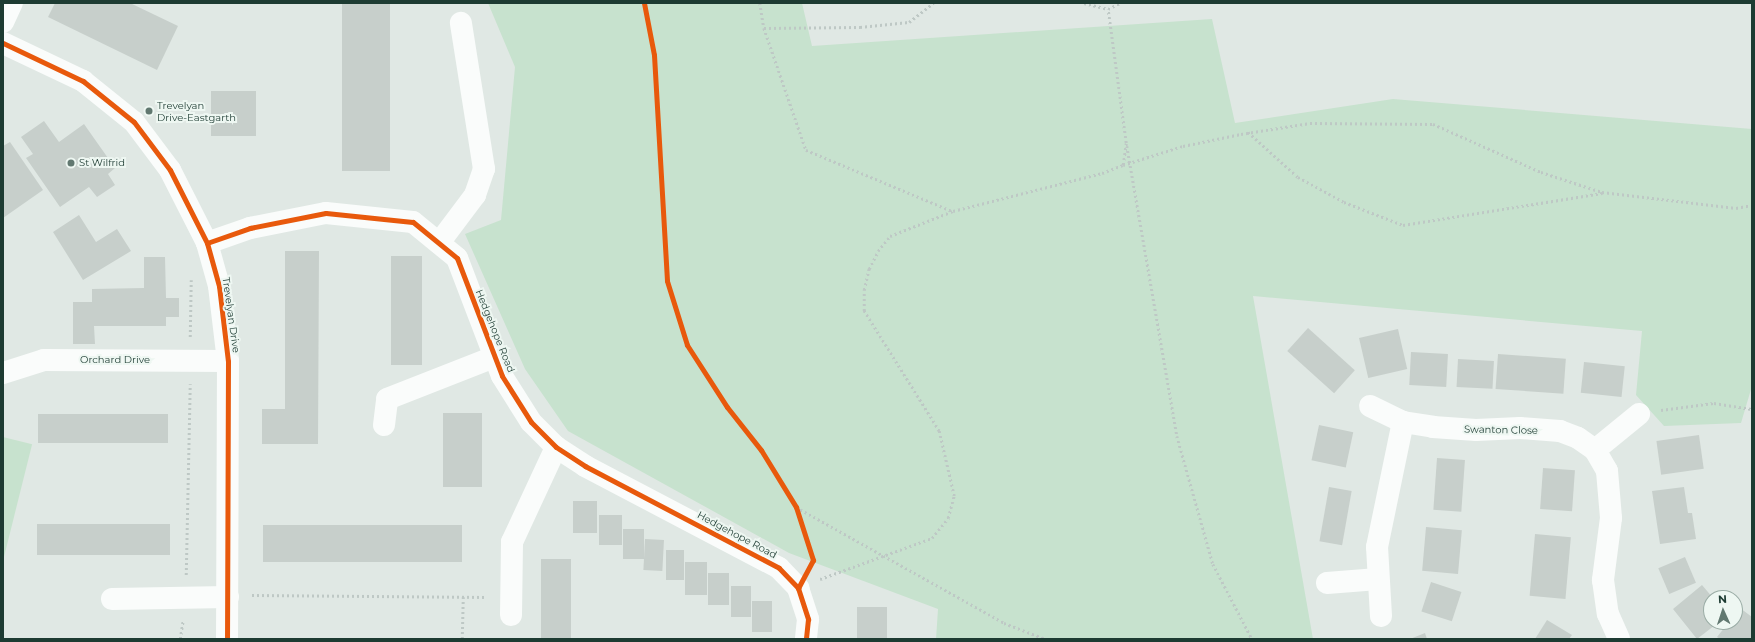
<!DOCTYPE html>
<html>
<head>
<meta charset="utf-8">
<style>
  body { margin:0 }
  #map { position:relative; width:1755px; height:642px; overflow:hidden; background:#e0e8e4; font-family:Montserrat,sans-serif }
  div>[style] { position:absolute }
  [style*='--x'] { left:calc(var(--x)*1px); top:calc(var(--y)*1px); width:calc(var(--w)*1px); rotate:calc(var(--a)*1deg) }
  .green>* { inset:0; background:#c7e2ce; transform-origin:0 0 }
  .building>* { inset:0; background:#c7cfcb; transform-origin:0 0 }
  .path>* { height:2.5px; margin-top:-1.25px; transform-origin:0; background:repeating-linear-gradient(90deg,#bec8c5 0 2px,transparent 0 5px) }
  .minor>* { height:22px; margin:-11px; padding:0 11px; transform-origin:11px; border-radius:11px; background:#fafcfb }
  .cycleway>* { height:5px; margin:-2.5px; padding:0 2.5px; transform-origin:2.5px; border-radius:2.5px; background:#e8590c }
  .dots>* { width:11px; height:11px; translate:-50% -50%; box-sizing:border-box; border:2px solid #eef7f2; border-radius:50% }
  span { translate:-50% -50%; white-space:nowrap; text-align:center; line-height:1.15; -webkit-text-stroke:4px #eef7f2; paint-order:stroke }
  .poi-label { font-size:10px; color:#1d3b32 }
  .left { translate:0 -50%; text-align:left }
  .street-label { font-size:10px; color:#1d3b32 }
  .frame { position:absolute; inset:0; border:4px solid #1d3b32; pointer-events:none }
  .north { position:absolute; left:1703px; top:590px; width:40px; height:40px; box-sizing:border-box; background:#eef7f2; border:1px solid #9aaca5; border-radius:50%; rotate:357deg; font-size:11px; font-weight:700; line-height:16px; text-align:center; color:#1d3b32 }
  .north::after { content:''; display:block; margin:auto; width:14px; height:18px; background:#617870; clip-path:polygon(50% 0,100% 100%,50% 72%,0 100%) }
</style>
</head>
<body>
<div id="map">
  <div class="green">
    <div style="clip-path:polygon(488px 3px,802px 3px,812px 46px,1212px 19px,1235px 123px,1393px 99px,1752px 129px,1752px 386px,1741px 423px,1664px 426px,1636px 395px,1642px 331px,1253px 296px,1313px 639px,936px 639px,938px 609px,789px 553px,568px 431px,525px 369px,465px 234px,501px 220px,515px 67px)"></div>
    <div style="left:3px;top:437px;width:30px;height:202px;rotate:14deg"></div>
  </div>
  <div class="building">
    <div style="clip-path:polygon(55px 3px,130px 3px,178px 26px,157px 70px,48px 17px)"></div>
    <div style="left:342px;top:3px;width:48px;height:168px"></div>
    <div style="left:256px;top:91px;width:45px;height:45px;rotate:90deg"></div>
    <div style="clip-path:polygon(44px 121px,59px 142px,84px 124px,115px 168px,108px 174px,115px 185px,97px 197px,89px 187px,60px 207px,26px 158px,33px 154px,21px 137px)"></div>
    <div style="clip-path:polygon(10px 142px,43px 190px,3px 218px,3px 146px)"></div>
    <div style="clip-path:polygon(79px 215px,96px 242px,117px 229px,131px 251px,83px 280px,53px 232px)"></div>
    <div style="clip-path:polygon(285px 251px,319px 251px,318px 444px,262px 444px,262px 409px,285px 409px)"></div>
    <div style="left:391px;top:256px;width:31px;height:109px"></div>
    <div style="clip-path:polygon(144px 257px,165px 257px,166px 298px,179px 298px,179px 317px,166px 317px,166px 326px,94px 326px,95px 344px,73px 344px,73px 302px,92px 302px,92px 289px,144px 288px)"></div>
    <div style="left:1308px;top:328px;width:63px;height:31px;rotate:42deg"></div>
    <div style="left:1398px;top:329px;width:41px;height:40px;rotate:77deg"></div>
    <div style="left:1411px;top:352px;width:37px;height:33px;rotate:3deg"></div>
    <div style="left:1498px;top:354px;width:68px;height:35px;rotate:4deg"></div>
    <div style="left:1458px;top:359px;width:36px;height:28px;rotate:3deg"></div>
    <div style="left:1584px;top:362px;width:41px;height:31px;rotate:6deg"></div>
    <div style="left:443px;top:413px;width:39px;height:74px"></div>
    <div style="left:38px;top:414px;width:130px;height:29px"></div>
    <div style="left:1319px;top:425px;width:35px;height:36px;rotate:12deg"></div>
    <div style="left:1699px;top:435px;width:34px;height:43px;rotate:82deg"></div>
    <div style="left:1437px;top:458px;width:28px;height:52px;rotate:4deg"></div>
    <div style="left:1543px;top:468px;width:32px;height:41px;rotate:4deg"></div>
    <div style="left:1329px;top:487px;width:23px;height:55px;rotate:10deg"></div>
    <div style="clip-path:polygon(1684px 487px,1688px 513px,1692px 513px,1696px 539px,1660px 544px,1652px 491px)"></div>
    <div style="left:573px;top:501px;width:24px;height:32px"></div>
    <div style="left:599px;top:515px;width:23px;height:30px"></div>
    <div style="left:37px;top:524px;width:133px;height:31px"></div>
    <div style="left:263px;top:525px;width:199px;height:37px"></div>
    <div style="left:1426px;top:527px;width:36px;height:44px;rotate:5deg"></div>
    <div style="left:623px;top:529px;width:21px;height:30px"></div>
    <div style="left:1535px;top:534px;width:36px;height:62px;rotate:5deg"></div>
    <div style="left:645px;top:539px;width:19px;height:31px;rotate:3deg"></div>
    <div style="left:666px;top:550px;width:18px;height:30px"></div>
    <div style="left:1685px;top:557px;width:28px;height:29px;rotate:67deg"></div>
    <div style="left:541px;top:559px;width:30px;height:80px"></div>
    <div style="left:685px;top:562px;width:22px;height:33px"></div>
    <div style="left:708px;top:573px;width:21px;height:32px"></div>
    <div style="left:1431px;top:582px;width:32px;height:31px;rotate:18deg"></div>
    <div style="clip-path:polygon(1702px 585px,1713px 598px,1711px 598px,1711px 622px,1719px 622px,1697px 639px,1673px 609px)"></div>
    <div style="left:731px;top:586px;width:20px;height:31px"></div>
    <div style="left:752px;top:601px;width:20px;height:31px"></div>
    <div style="left:857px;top:607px;width:30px;height:32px"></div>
    <div style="clip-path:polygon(1740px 608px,1752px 617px,1752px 639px,1720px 639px,1717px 637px,1729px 622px,1735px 622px,1735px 614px)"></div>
    <div style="clip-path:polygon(1547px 620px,1572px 635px,1569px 639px,1535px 639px)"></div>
    <div style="clip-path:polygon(1425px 633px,1427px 639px,1410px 639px)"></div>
  </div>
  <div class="path">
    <div style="--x:760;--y:3;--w:25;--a:81"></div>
    <div style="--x:764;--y:28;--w:129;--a:71"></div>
    <div style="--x:806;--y:150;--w:158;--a:22.7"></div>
    <div style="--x:1084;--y:3;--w:25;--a:14"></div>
    <div style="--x:1108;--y:9;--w:13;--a:-27"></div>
    <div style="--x:764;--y:28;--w:96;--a:-0.6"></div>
    <div style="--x:860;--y:27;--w:49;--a:-5.8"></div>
    <div style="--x:909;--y:22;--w:31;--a:-38"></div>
    <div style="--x:1248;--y:132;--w:67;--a:42"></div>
    <div style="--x:1298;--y:177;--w:52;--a:28.5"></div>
    <div style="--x:1344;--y:202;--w:63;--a:21.3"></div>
    <div style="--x:1403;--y:225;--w:202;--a:-9.1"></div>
    <div style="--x:1127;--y:146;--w:294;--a:80.2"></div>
    <div style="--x:1177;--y:436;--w:133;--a:74.3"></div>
    <div style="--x:1213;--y:564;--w:85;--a:62.5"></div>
    <div style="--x:1123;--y:165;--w:63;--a:-17.6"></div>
    <div style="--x:1183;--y:146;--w:59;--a:-11.7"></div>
    <div style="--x:1241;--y:134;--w:70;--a:-9.1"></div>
    <div style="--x:1310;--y:123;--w:123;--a:0.5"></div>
    <div style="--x:1433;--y:124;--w:118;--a:24"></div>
    <div style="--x:1541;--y:172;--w:64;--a:18.2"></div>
    <div style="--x:1602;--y:192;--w:135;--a:6.8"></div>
    <div style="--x:1736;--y:208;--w:16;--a:-11"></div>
    <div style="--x:190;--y:337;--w:57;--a:-89"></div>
    <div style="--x:1661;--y:410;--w:53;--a:-7.5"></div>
    <div style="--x:1714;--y:403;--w:38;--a:9"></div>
    <div style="--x:796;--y:507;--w:238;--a:29.1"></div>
    <div style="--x:1004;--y:623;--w:45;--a:20.9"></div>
    <div style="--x:186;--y:575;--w:191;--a:-88.8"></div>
    <div style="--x:820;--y:579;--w:119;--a:-20.1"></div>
    <div style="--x:932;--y:538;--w:26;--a:-51"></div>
    <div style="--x:948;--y:518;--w:23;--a:-75"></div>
    <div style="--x:954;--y:496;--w:67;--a:-103"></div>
    <div style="--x:939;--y:431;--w:142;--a:-122"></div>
    <div style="--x:864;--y:311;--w:21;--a:-90"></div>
    <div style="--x:864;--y:290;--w:22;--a:-77"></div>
    <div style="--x:869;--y:269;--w:20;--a:-63"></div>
    <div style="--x:878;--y:251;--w:19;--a:-51"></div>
    <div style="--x:890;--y:236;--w:68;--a:-21.6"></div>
    <div style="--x:953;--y:211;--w:154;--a:-14.3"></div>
    <div style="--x:1102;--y:173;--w:22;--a:-21"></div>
    <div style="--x:1123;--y:165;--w:22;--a:-82"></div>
    <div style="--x:1126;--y:143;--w:135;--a:-97.7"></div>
    <div style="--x:252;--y:595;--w:235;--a:0.5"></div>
    <div style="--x:180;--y:639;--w:18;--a:-81"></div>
    <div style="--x:462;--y:639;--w:42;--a:-88.6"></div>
  </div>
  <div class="minor">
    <div style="--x:3;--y:22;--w:21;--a:-65"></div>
    <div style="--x:3;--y:43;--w:89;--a:25.4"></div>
    <div style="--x:83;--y:81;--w:65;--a:38.8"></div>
    <div style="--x:134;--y:122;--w:60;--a:53.1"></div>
    <div style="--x:170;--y:170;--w:82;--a:63.1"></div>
    <div style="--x:207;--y:243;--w:45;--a:74.4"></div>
    <div style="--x:219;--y:286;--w:76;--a:83.2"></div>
    <div style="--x:228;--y:361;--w:278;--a:90.2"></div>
    <div style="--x:207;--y:243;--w:46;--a:-19.2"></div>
    <div style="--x:250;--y:228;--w:77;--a:-11.2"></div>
    <div style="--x:326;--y:213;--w:87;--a:5.9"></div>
    <div style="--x:413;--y:222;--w:57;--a:39.3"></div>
    <div style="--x:457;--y:258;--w:126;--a:69.1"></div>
    <div style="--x:502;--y:376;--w:54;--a:57.8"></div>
    <div style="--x:531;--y:422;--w:35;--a:45"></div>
    <div style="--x:556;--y:447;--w:35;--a:33"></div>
    <div style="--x:585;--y:466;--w:219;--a:27.7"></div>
    <div style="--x:779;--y:568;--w:28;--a:46"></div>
    <div style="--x:798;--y:588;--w:33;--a:72"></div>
    <div style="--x:808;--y:619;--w:20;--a:96"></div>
    <div style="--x:439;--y:243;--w:60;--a:-53.1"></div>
    <div style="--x:475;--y:195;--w:28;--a:-71"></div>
    <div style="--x:484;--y:169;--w:148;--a:-99"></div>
    <div style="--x:3;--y:373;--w:43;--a:-17.6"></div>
    <div style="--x:44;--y:360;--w:184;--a:0.3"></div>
    <div style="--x:1370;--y:406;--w:37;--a:26"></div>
    <div style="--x:384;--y:425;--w:26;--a:-83"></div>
    <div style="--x:387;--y:399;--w:115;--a:-21.4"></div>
    <div style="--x:1595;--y:450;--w:57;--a:-39.3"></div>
    <div style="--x:1327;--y:583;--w:51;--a:-4.5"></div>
    <div style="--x:112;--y:599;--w:116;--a:-1"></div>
    <div style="--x:511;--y:615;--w:73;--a:-89.2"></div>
    <div style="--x:512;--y:542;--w:105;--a:-65.1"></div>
    <div style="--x:1381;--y:616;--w:69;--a:-93.3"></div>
    <div style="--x:1377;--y:547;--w:128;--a:-78.3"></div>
    <div style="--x:1403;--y:422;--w:30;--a:9"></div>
    <div style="--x:1433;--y:427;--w:43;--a:4"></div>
    <div style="--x:1476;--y:430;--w:44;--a:-2.6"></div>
    <div style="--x:1520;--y:428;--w:40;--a:4.3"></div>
    <div style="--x:1560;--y:431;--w:19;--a:21"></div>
    <div style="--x:1578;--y:438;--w:21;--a:35"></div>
    <div style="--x:1595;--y:450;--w:24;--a:60"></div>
    <div style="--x:1607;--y:471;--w:47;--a:85.1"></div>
    <div style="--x:1611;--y:518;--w:63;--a:97.4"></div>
    <div style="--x:1603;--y:580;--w:34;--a:82"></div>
    <div style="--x:1608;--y:614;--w:27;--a:66"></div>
  </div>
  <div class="cycleway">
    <div style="--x:644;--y:3;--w:53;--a:79.1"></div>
    <div style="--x:654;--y:55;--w:226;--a:86.7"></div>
    <div style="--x:667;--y:281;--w:67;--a:72.6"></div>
    <div style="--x:687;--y:345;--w:74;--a:57.2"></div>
    <div style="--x:727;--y:407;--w:55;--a:51.7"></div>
    <div style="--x:761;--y:450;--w:67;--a:58.4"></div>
    <div style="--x:796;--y:507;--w:56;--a:72.2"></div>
    <div style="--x:813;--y:560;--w:32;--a:118"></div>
    <div style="--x:3;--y:43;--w:89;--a:25.4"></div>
    <div style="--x:83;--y:81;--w:65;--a:38.8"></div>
    <div style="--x:134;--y:122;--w:60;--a:53.1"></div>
    <div style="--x:170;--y:170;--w:82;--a:63.1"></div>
    <div style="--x:207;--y:243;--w:45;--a:74.4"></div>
    <div style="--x:219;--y:286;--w:76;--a:83.2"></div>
    <div style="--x:228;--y:361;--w:278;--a:90.2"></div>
    <div style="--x:207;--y:243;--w:46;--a:-19.2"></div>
    <div style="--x:250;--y:228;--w:77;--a:-11.2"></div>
    <div style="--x:326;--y:213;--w:87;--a:5.9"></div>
    <div style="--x:413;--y:222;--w:57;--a:39.3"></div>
    <div style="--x:457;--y:258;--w:126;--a:69.1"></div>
    <div style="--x:502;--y:376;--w:54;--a:57.8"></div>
    <div style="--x:531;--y:422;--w:35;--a:45"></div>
    <div style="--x:556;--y:447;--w:35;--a:33"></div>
    <div style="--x:585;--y:466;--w:219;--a:27.7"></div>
    <div style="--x:779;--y:568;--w:28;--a:46"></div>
    <div style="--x:798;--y:588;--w:33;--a:72"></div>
    <div style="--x:808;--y:619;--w:20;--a:96"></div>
  </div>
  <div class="dots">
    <div style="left:149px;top:111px;background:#617870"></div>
    <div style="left:71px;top:163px;background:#617870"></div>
  </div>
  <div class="poi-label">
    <span class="left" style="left:157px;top:111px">Trevelyan<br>Drive-Eastgarth</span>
    <span class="left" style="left:79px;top:163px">St Wilfrid</span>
  </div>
  <div class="street-label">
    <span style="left:231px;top:315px;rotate:82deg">Trevelyan Drive</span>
    <span style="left:495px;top:331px;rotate:68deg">Hedgehope Road</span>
    <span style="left:115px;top:360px">Orchard Drive</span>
    <span style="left:1501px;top:430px;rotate:1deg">Swanton Close</span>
    <span style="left:737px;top:535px;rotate:28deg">Hedgehope Road</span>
  </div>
  <div class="frame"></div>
  <div class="north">N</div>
</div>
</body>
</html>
